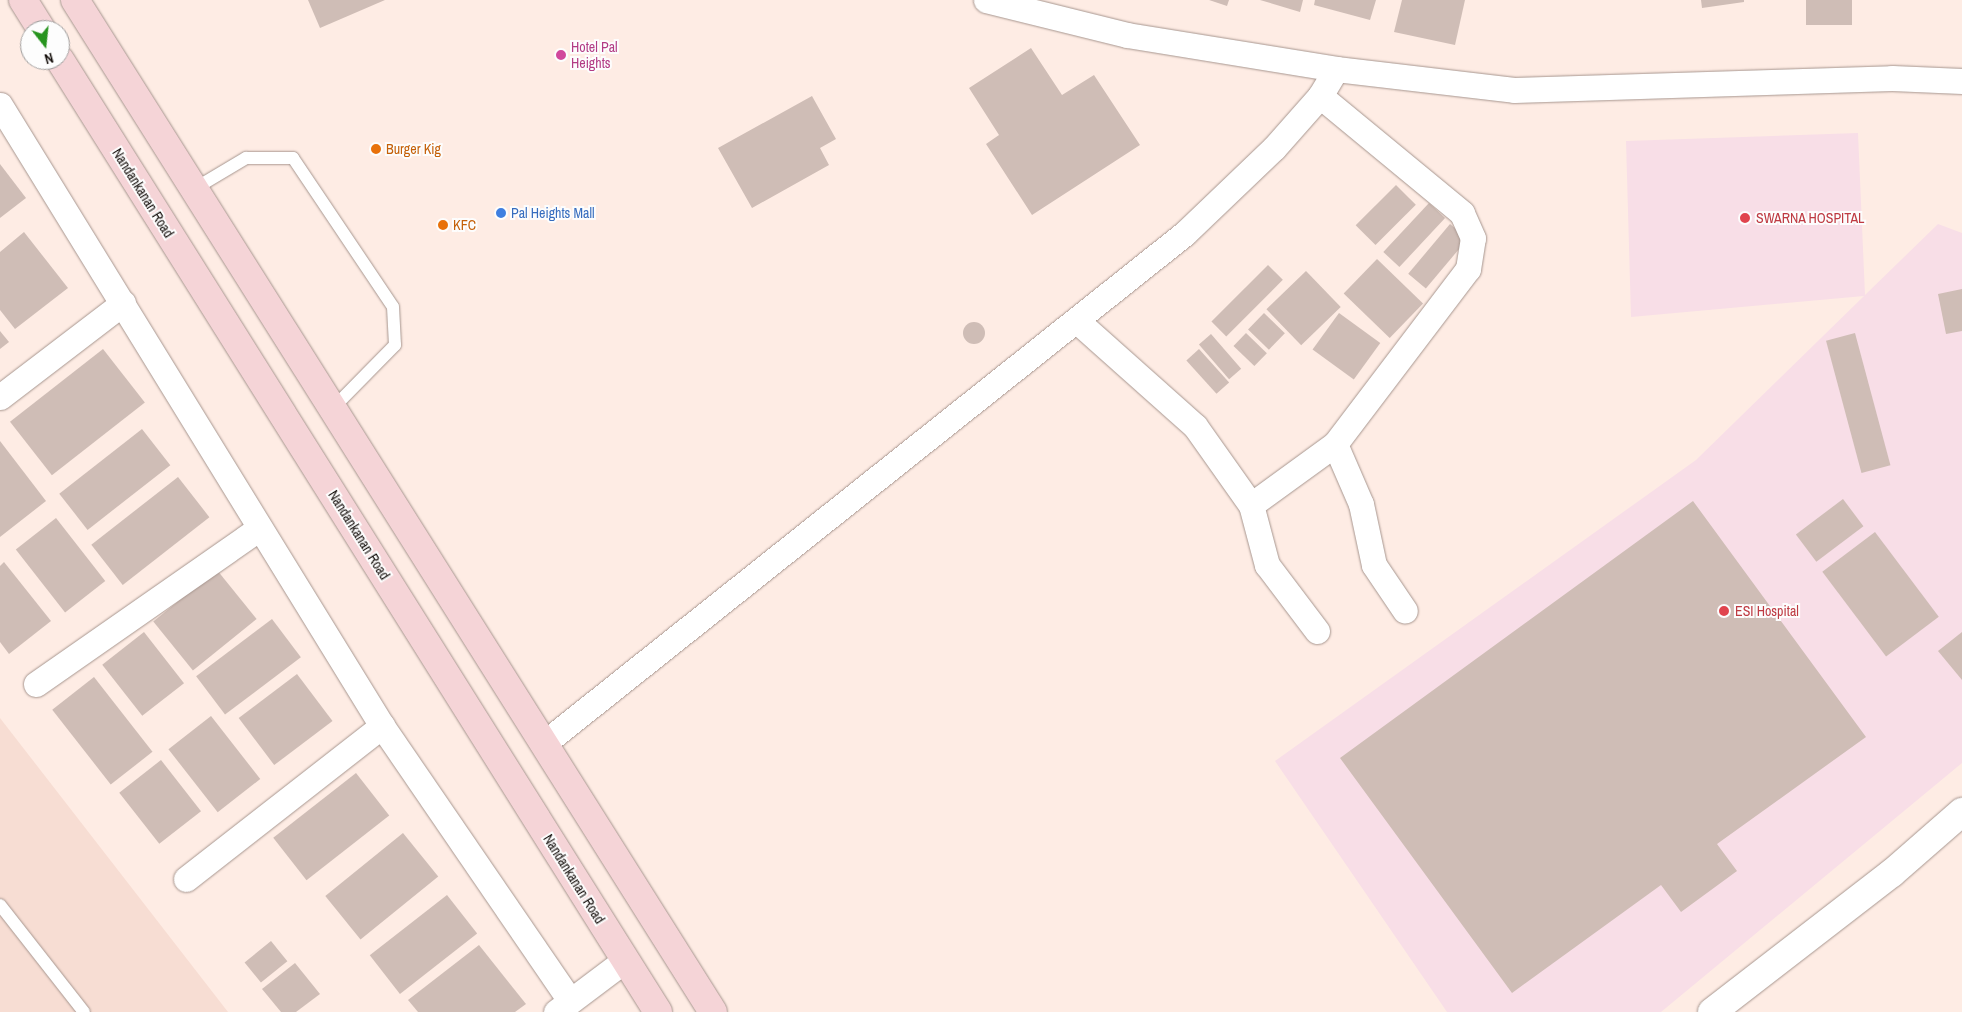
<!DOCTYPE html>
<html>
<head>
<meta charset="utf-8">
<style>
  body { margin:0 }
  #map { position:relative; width:1962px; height:1012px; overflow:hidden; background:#feece4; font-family:"Archivo Narrow",sans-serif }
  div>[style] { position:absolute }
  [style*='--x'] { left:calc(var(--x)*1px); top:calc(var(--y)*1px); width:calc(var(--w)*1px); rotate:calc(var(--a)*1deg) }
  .built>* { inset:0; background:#f7ddd3 }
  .medical>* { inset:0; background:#f8dee7 }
  .building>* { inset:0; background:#cfbdb6; transform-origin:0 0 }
  .round { border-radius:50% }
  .roads { filter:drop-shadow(0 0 1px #a7968f) drop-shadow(0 0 1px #a7968f) }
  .service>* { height:12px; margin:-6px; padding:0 6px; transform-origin:6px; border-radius:6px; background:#fff }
  .minor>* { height:25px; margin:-12.5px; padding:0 12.5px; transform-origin:12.5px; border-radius:12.5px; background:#fff }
  .tertiary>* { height:28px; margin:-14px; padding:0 14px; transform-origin:14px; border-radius:14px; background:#fff }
  .primary>* { height:28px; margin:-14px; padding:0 14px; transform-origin:14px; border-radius:14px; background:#f5d4d7 }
  .dots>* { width:14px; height:14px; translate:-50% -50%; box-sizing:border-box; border:2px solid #fdfdfd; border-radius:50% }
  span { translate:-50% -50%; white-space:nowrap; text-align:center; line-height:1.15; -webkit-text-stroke:4px #fdfdfd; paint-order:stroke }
  .hotel-label { font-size:14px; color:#b23c85 }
  .left { translate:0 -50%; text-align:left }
  .food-label { font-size:14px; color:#c56008 }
  .street-label { font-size:14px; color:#150f0c }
  .shop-label { font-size:14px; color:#366cbe }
  .health-label { font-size:14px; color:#be3a42 }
  .north { position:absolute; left:20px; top:20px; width:50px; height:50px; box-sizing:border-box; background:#fdfdfd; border:1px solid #a09e9d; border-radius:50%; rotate:164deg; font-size:14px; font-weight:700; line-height:20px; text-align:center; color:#150f0c }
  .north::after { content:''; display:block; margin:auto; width:18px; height:22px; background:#27941e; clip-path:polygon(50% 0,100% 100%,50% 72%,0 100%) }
</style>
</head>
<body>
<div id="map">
  <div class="built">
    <div style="clip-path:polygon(0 718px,228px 1012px,0 1012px)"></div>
  </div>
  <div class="medical">
    <div style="clip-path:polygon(1858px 133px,1865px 295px,1938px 224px,1962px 233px,1962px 763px,1661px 1012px,1447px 1012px,1275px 761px,1696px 460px,1864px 296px,1631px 317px,1626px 141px)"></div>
  </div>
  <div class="building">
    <div style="clip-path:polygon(308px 0,385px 0,320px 28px)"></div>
    <div style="clip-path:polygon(1209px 0,1229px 0,1227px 6px)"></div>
    <div style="clip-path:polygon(1260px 0,1303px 0,1300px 12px)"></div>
    <div style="clip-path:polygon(1315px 0,1376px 0,1370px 20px,1314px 5px)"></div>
    <div style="clip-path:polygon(1402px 0,1465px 0,1455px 45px,1394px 32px)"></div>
    <div style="clip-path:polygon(1701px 0,1744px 0,1744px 2px,1702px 8px)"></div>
    <div style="left:1806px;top:0;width:46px;height:25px"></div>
    <div style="clip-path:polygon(1031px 48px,1062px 95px,1094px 75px,1140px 145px,1032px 215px,986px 144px,999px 135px,969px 88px)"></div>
    <div style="clip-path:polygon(812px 96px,836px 139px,820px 148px,829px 165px,752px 208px,718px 148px)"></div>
    <div style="clip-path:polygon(0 164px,26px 198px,0 218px)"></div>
    <div style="left:1396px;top:185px;width:28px;height:57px;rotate:45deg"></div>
    <div style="left:1429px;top:203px;width:22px;height:67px;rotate:43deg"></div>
    <div style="left:1450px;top:224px;width:23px;height:65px;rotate:40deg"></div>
    <div style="clip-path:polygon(24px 232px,68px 288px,15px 329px,0 310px,0 252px)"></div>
    <div style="left:1377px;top:259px;width:64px;height:48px;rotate:44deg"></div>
    <div style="left:1268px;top:265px;width:21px;height:80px;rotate:45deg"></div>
    <div style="left:1306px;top:271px;width:50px;height:55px;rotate:46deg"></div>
    <div style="clip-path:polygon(1962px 289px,1962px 331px,1946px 334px,1938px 294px)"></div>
    <div style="left:1264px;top:313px;width:29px;height:23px;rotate:44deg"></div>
    <div style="left:1339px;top:313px;width:51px;height:45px;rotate:36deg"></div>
    <div class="round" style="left:963px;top:322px;width:22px;height:22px"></div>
    <div style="clip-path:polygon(0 331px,9px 342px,0 349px)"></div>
    <div style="left:1246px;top:333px;width:29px;height:18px;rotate:44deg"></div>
    <div style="left:1855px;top:333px;width:137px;height:30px;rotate:75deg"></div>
    <div style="left:1211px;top:334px;width:46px;height:16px;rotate:49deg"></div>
    <div style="left:103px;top:349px;width:68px;height:118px;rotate:52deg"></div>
    <div style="left:1199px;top:349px;width:45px;height:17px;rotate:48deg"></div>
    <div style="left:142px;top:429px;width:46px;height:105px;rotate:52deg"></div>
    <div style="clip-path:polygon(0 441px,46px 501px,0 537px)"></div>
    <div style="left:178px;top:477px;width:51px;height:110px;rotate:52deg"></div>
    <div style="left:1843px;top:499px;width:34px;height:59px;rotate:53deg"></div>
    <div style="clip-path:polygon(1693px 501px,1866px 737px,1717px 844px,1737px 871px,1681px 912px,1661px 885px,1512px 993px,1340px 758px)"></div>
    <div style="left:56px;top:518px;width:80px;height:51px;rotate:52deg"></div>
    <div style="left:1875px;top:532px;width:106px;height:66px;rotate:53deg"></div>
    <div style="clip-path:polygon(4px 562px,51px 621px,9px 654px,0 642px,0 566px)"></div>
    <div style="left:217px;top:570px;width:63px;height:82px;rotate:51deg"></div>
    <div style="left:272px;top:619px;width:48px;height:95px;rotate:53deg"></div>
    <div style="left:144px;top:632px;width:65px;height:53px;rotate:52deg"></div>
    <div style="clip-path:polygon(1962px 632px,1962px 680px,1938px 651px)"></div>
    <div style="left:297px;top:674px;width:59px;height:73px;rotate:53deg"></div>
    <div style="left:94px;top:677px;width:95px;height:53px;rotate:52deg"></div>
    <div style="left:211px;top:716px;width:80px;height:54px;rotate:52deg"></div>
    <div style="left:161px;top:760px;width:65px;height:53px;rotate:52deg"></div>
    <div style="left:356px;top:773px;width:54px;height:105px;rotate:52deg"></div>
    <div style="left:403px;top:833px;width:56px;height:100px;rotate:51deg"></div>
    <div style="left:447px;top:895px;width:49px;height:98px;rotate:52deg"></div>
    <div style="left:271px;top:941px;width:26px;height:34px;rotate:51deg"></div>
    <div style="clip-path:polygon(479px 945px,526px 1004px,515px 1012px,418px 1012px,408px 1000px)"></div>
    <div style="clip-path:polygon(295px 963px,320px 994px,296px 1012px,281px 1012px,262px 989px)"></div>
  </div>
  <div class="roads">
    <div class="service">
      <div style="--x:194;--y:189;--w:61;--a:-30.8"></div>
      <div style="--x:246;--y:158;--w:47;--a:0"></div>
      <div style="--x:293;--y:158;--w:179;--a:56.1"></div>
      <div style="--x:393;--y:307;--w:38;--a:87"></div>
      <div style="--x:395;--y:345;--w:88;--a:134.5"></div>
      <div style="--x:0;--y:905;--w:136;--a:51.9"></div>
    </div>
    <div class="minor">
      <div style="--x:986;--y:0;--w:145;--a:13.9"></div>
      <div style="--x:1127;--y:35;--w:212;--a:9.2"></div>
      <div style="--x:1336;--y:69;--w:179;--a:6.7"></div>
      <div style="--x:1514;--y:90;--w:378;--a:-1.8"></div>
      <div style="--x:1892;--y:78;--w:70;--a:2.5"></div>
      <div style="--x:0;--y:105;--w:729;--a:58.4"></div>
      <div style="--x:382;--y:726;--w:333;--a:55.6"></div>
      <div style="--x:1077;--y:321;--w:158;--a:41.7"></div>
      <div style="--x:1195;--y:426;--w:97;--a:54.7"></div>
      <div style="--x:0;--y:397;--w:155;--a:-37.4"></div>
      <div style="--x:1335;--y:444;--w:65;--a:66.6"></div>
      <div style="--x:1361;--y:504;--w:62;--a:78"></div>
      <div style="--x:1374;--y:565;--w:55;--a:56"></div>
      <div style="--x:1317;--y:631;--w:83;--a:-127.1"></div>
      <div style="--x:1267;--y:565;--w:62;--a:-104.9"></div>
      <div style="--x:1251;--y:505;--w:104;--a:-36"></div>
      <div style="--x:1335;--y:444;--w:220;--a:-52.8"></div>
      <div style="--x:1468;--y:269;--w:31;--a:-81"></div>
      <div style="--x:1473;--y:238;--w:27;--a:-114"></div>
      <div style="--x:1462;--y:213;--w:184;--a:-140.5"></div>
      <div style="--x:36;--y:684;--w:271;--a:-34.9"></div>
      <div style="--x:543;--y:744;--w:819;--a:-38.51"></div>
      <div style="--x:1184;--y:234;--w:124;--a:-43.7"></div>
      <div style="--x:1274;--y:148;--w:69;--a:-48.5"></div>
      <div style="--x:1320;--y:96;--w:31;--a:-59"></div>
      <div style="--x:186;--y:879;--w:249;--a:-38"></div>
      <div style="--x:556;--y:1012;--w:86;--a:-37"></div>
    </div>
    <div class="tertiary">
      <div style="--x:1712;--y:1012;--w:227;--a:-37.7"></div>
      <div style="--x:1892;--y:873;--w:93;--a:-41.1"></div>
    </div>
    <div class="primary">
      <div style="--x:23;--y:0;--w:36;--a:58"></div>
      <div style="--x:75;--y:0;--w:1196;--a:57.77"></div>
      <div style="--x:60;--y:60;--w:1124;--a:57.86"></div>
    </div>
  </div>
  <div class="dots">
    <div style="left:561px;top:55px;background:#d1479c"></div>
    <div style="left:376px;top:149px;background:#e8710a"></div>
    <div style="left:501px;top:213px;background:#3f7fe0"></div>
    <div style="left:1745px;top:218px;background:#e0444e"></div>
    <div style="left:443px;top:225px;background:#e8710a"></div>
    <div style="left:1724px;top:611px;background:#e0444e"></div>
  </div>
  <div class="hotel-label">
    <span class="left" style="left:571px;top:55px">Hotel Pal<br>Heights</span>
  </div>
  <div class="food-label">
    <span class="left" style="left:386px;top:149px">Burger Kig</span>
    <span class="left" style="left:453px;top:225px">KFC</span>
  </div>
  <div class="street-label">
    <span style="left:143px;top:193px;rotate:58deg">Nandankanan Road</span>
    <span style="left:359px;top:535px;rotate:58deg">Nandankanan Road</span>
    <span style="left:574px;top:879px;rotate:58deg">Nandankanan Road</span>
  </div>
  <div class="shop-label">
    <span class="left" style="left:511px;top:213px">Pal Heights Mall</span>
  </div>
  <div class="health-label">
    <span class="left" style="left:1756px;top:218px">SWARNA HOSPITAL</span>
    <span class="left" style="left:1735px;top:611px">ESI Hospital</span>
  </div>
  <div class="north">N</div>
</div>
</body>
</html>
